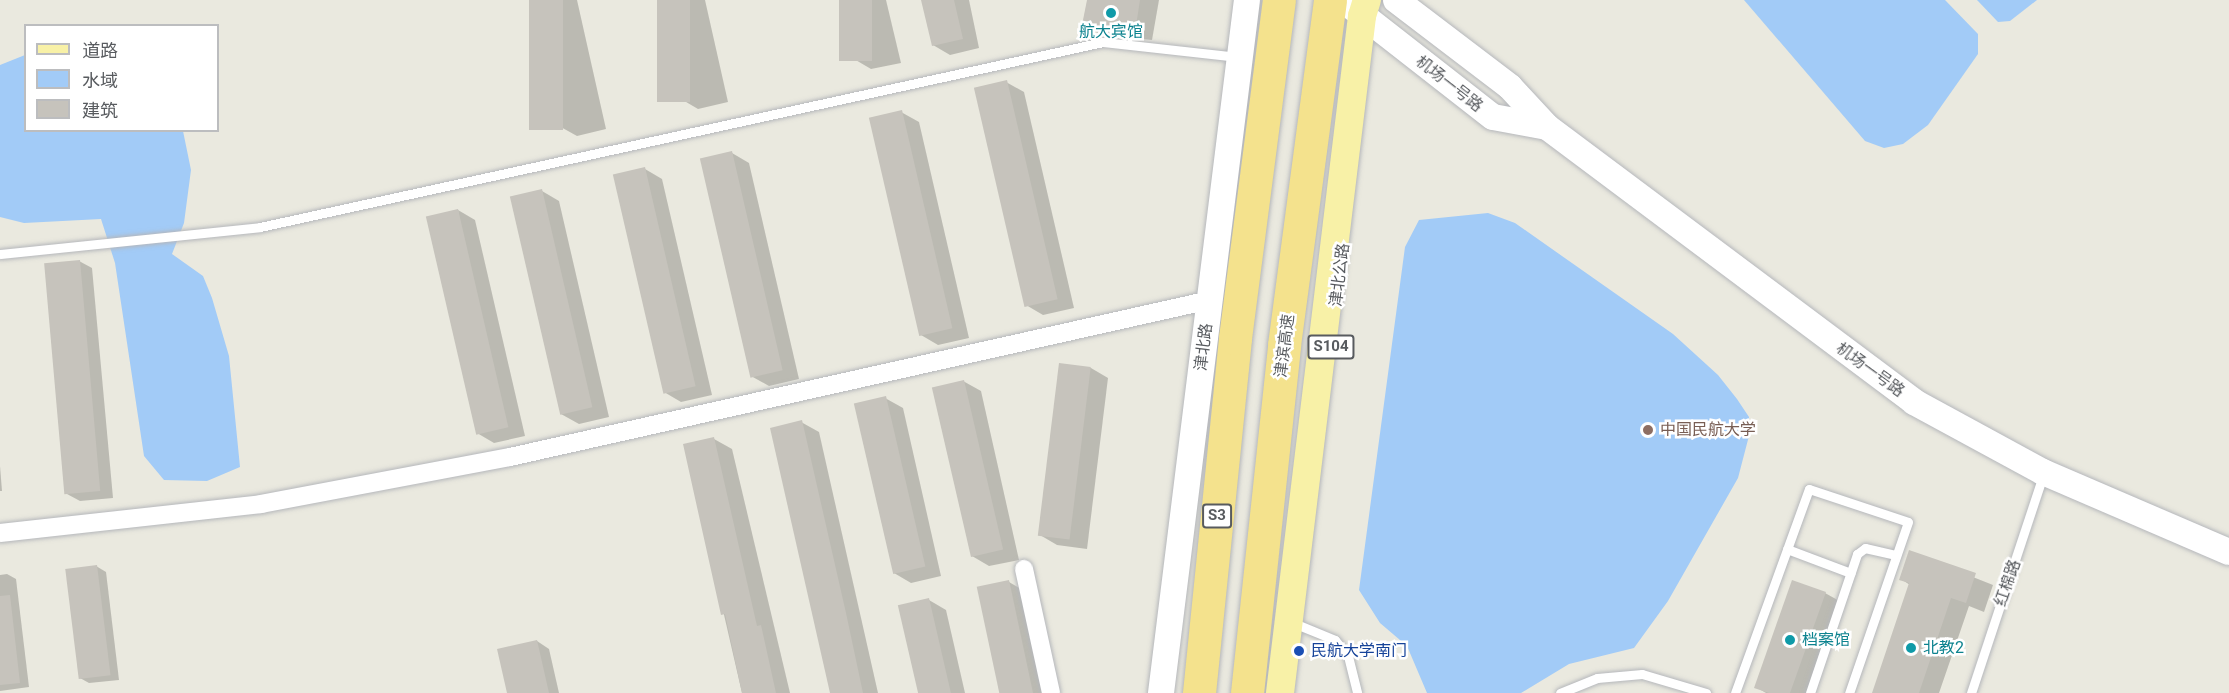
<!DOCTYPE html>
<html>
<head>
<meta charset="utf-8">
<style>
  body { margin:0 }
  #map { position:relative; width:2229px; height:693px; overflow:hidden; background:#eae9df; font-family:Roboto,"Noto Sans SC",sans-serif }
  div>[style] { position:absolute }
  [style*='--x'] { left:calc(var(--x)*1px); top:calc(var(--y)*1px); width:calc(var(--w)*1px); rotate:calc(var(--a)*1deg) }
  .water>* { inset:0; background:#a2cbf7 }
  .shadow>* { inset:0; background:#0003 }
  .building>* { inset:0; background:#c6c3bc; transform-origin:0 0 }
  .roads { filter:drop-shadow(0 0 2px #b5b7bb) drop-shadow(0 0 2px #b5b7bb) }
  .lane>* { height:9px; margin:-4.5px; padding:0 4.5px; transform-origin:4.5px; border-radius:4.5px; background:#fff }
  .street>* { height:18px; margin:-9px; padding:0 9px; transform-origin:9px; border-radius:9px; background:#fff }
  .secondary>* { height:26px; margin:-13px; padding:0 13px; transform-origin:13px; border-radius:13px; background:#fff }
  .primary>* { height:28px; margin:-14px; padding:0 14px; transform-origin:14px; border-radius:14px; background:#f8f1a7 }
  .highway>* { height:33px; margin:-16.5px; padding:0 16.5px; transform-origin:16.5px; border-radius:16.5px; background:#f4e28d }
  .dots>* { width:16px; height:16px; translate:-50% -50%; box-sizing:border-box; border:3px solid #fff; border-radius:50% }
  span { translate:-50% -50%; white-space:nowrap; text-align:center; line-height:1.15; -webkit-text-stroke:5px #fff; paint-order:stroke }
  .shield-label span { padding:2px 4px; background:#fff; border:2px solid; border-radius:4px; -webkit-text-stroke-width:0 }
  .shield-label { font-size:15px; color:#585b5f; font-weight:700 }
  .culture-label { font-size:16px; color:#0d838f }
  .left { translate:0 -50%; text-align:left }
  .street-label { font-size:16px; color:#585b5f }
  .education-label { font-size:16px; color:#785e54 }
  .transit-label { font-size:16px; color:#164399 }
  .legend { position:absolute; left:24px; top:24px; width:195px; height:108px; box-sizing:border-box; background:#fff; border:2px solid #bcbdbf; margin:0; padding:8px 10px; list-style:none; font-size:18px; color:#585b5f }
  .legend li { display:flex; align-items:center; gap:12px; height:30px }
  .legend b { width:30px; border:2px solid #bcbdbf }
</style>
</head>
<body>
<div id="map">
  <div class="water">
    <div style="clip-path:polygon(1744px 0,1945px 0,1978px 34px,1978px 54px,1928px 125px,1903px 144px,1884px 148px,1865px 141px)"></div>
    <div style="clip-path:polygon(1977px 0,2037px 0,2010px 21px,1998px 22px)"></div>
    <div style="clip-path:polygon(25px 55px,26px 130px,183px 131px,191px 170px,184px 223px,172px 254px,203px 276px,212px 298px,229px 356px,240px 467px,207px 481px,164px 480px,144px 456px,115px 263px,101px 219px,24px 223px,0 217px,0 65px)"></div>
    <div style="clip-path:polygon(1488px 213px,1515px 223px,1673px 334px,1718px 375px,1737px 399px,1749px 417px,1750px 432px,1738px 478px,1668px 601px,1634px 648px,1569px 664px,1521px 693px,1427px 693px,1407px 646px,1380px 623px,1359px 590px,1405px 247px,1419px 220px)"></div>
  </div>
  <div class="shadow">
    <div style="clip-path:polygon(531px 0,577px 0,606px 129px,577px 136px,559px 126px)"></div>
    <div style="clip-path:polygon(658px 0,705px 0,728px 102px,698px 109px,681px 99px)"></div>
    <div style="clip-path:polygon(840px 0,886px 0,901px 63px,871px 69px,854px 59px)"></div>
    <div style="clip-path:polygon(923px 0,969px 0,979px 48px,950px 55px,933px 45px)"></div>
    <div style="clip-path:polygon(1088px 0,1159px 0,1152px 40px,1101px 35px,1084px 25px)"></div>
    <div style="clip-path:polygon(1006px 82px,1024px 92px,1074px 308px,1043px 315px,1026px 305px)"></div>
    <div style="clip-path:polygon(901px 112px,919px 122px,969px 338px,938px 345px,921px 335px)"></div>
    <div style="clip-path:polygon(732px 153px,749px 163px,799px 379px,769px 386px,751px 376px)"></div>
    <div style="clip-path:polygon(645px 169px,662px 179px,712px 395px,681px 402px,664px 392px)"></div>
    <div style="clip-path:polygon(542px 191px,559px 201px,609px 417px,579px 424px,561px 414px)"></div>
    <div style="clip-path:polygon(458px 210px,475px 220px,525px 436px,494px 443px,477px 433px)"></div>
    <div style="clip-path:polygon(79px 261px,92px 268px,113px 498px,80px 501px,67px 494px)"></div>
    <div style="clip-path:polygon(1061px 364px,1091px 368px,1108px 378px,1087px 549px,1057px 545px,1040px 535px)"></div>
    <div style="clip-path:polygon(963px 381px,981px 391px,1019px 560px,989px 566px,972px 556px)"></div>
    <div style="clip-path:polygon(885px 398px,903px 408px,941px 576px,911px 583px,894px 573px)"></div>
    <div style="clip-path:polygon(801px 422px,819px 432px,878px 693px,831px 693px)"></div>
    <div style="clip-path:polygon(714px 439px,732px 449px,790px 693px,742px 693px,685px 445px)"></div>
    <div style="clip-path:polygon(0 466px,2px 491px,0 491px)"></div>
    <div style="clip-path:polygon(1910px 552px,1993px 585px,1984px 612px,1969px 606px,1939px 693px,1874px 693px,1910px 585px,1901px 579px)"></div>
    <div style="clip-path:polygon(96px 566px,106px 572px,119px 680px,89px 683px,80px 678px)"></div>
    <div style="clip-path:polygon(7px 574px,16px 579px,29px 687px,0 691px,0 575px)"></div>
    <div style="clip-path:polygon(1009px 582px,1026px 592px,1049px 693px,1003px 693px)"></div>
    <div style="clip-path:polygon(1825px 593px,1843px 603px,1811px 693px,1766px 693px,1756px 687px)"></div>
    <div style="clip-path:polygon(929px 600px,946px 610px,965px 693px,919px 693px)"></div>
    <div style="clip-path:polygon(537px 641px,549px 649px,559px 693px,509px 693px)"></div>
  </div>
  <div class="building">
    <div style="left:529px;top:0;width:34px;height:130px"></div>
    <div style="left:657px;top:0;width:33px;height:102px"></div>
    <div style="left:839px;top:0;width:33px;height:61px"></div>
    <div style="clip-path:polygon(921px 0,954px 0,963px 39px,932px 46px)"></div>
    <div style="clip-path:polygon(1087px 0,1140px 0,1135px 32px,1082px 25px)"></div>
    <div style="left:1007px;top:80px;width:225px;height:34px;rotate:77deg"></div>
    <div style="left:902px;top:110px;width:224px;height:34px;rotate:77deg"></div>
    <div style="left:732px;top:151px;width:225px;height:33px;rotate:77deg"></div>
    <div style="left:645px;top:167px;width:225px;height:33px;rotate:77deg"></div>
    <div style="left:542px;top:189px;width:224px;height:33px;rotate:77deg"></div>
    <div style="left:458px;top:209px;width:224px;height:33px;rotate:77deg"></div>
    <div style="left:80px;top:260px;width:232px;height:36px;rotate:85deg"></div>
    <div style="left:1059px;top:363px;width:32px;height:174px;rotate:7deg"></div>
    <div style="left:964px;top:380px;width:174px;height:33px;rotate:77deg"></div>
    <div style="left:886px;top:396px;width:175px;height:33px;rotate:77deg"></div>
    <div style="clip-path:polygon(802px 420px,846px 613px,863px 693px,830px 693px,770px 428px)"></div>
    <div style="clip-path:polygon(714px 437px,757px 626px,761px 625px,776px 693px,742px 693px,725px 614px,721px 615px,683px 444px)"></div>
    <div style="clip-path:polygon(1909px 550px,1976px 573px,1966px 603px,1951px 598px,1919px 693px,1872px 693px,1909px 583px,1899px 580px)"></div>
    <div style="left:97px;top:565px;width:111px;height:32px;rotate:83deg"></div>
    <div style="left:1009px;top:580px;width:116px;height:33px;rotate:78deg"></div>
    <div style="clip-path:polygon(1792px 580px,1826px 592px,1790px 693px,1769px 693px,1754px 688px)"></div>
    <div style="clip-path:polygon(10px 595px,20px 683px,0 685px,0 596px)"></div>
    <div style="left:929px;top:598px;width:98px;height:32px;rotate:77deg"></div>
    <div style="clip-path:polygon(537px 640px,549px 693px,507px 693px,497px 649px)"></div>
  </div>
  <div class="roads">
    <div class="lane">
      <div style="--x:0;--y:254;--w:261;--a:-5.9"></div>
      <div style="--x:260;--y:227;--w:863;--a:-12.38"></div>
      <div style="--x:1103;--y:42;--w:136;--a:6.3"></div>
      <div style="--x:1787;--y:549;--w:68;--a:20.6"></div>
      <div style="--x:1296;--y:624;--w:42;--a:22.3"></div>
      <div style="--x:1335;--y:640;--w:21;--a:51"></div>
      <div style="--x:1348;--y:656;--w:38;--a:76"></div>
      <div style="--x:1560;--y:693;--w:40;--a:-22"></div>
      <div style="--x:1597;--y:678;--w:45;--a:-5.1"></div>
      <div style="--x:1642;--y:674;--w:67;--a:16.5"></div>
      <div style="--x:1735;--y:693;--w:217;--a:-70.1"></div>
      <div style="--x:1809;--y:489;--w:104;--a:18.4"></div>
      <div style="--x:1908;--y:522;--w:181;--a:109"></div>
      <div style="--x:1810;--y:693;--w:147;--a:-71.3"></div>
      <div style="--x:1857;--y:554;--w:10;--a:-37"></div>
      <div style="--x:1865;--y:548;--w:32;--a:13"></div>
      <div style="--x:1971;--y:693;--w:230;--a:-71.7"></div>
    </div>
    <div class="street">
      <div style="--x:0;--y:533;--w:263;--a:-6.3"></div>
      <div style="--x:261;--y:504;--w:253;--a:-10.7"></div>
      <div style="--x:510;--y:457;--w:717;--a:-12.64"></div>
      <div style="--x:1024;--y:569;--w:127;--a:77.7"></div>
    </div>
    <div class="secondary">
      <div style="--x:1343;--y:0;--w:190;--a:38"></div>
      <div style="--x:1493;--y:117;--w:55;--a:10.5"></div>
      <div style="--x:1396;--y:0;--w:143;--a:37.3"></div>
      <div style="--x:1510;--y:87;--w:54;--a:47.2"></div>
      <div style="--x:1547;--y:127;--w:459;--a:36.8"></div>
      <div style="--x:1914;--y:402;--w:147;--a:28.5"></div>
      <div style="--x:2043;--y:472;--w:202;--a:23.3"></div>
      <div style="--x:1161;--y:693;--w:698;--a:-82.93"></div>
    </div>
    <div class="primary">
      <div style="--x:1280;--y:693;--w:682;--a:-83.09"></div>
      <div style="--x:1362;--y:16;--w:17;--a:-73"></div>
    </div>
    <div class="highway">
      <div style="--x:1199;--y:693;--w:357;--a:-84.2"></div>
      <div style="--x:1235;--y:338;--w:341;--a:-82.6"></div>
      <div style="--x:1247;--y:693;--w:350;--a:-83.9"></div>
      <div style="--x:1284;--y:345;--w:348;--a:-82.4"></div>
    </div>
  </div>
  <div class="dots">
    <div style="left:1111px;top:13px;background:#0f9aa8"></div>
    <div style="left:1648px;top:430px;background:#8d6e63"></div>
    <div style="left:1790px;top:640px;background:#0f9aa8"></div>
    <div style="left:1911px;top:648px;background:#0f9aa8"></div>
    <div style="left:1299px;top:651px;background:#1a4fb4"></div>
  </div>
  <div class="shield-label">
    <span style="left:1331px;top:347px">S104</span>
    <span style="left:1217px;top:516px">S3</span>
  </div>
  <div class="culture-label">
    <span style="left:1111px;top:32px">航大宾馆</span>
    <span class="left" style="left:1802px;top:640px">档案馆</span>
    <span class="left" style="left:1923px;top:648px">北教2</span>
  </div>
  <div class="street-label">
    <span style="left:1449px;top:84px;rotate:38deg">机场一号路</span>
    <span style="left:1340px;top:275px;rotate:-83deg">津北公路</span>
    <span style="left:1285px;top:346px;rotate:-83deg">津滨高速</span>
    <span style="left:1204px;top:347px;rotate:-83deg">津北路</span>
    <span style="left:1870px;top:370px;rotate:36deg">机场一号路</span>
    <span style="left:2008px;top:583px;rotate:-71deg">红棉路</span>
  </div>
  <div class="education-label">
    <span class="left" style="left:1660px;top:430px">中国民航大学</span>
  </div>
  <div class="transit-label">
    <span class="left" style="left:1311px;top:651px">民航大学南门</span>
  </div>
  <ul class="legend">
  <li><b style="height:8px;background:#f8f1a7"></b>道路</li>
  <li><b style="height:16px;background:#a2cbf7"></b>水域</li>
  <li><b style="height:16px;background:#c6c3bc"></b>建筑</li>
  </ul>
</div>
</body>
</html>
